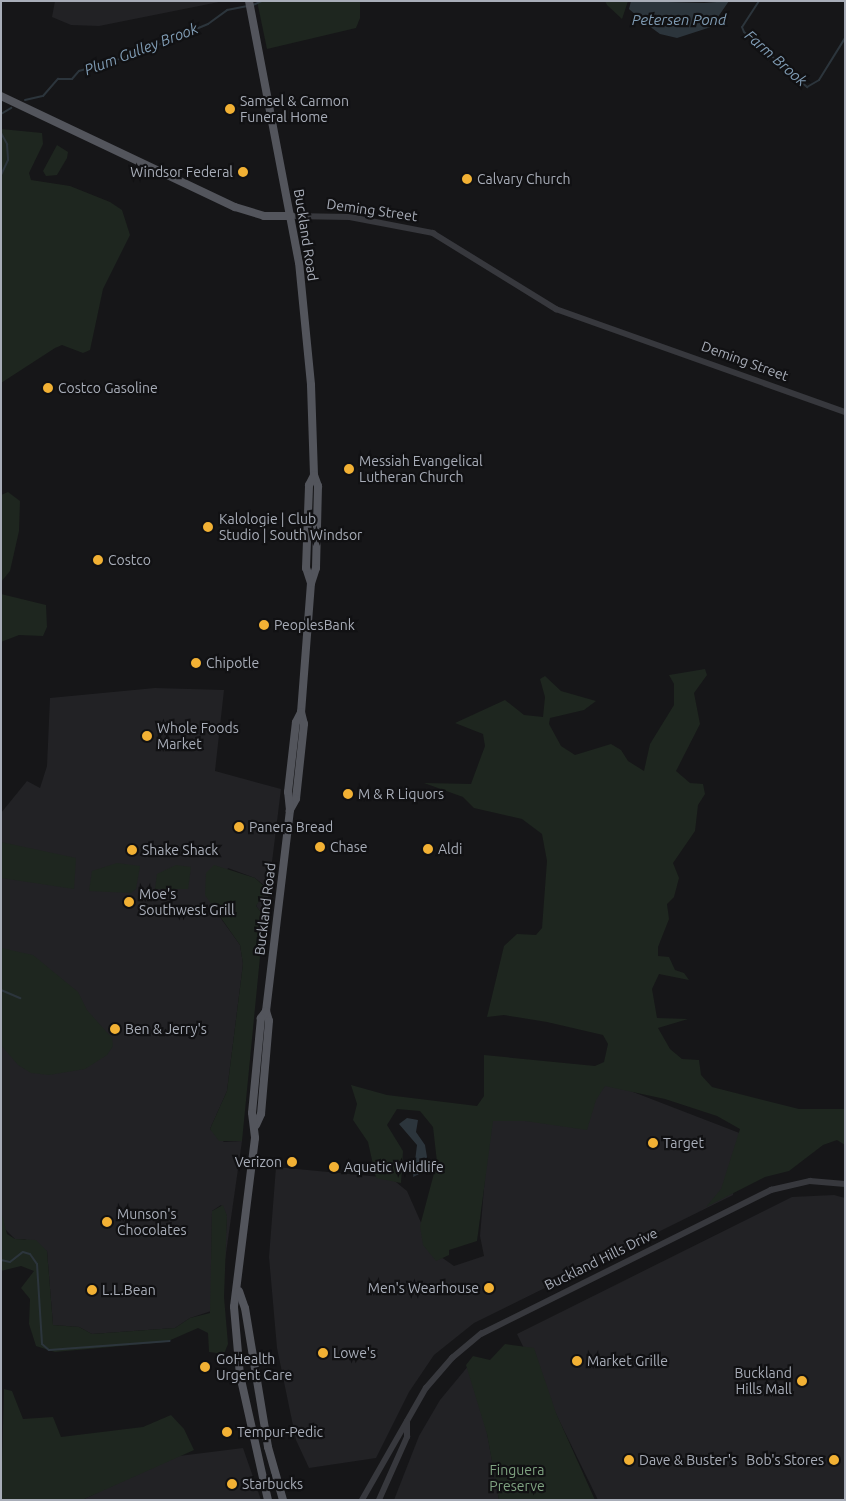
<!DOCTYPE html>
<html>
<head>
<meta charset="utf-8">
<style>
  body { margin:0 }
  #map { position:relative; width:846px; height:1501px; overflow:hidden; background:#161618; font-family:Ubuntu,sans-serif }
  div>[style] { position:absolute }
  [style*='--x'] { left:calc(var(--x)*1px); top:calc(var(--y)*1px); width:calc(var(--w)*1px); rotate:calc(var(--a)*1deg) }
  .built>* { inset:0; background:#222225 }
  .green>* { inset:0; background:#1e261f }
  .water>* { inset:0; background:#2c353c }
  .stream>* { height:2px; margin:-1px; padding:0 1px; transform-origin:1px; border-radius:1px; background:#2c353c }
  .minor>* { height:5.5px; margin:-2.75px; padding:0 2.75px; transform-origin:2.75px; border-radius:2.75px; background:#37383d }
  .major>* { height:8px; margin:-4px; padding:0 4px; transform-origin:4px; border-radius:4px; background:#53555c }
  .dots>* { width:14px; height:14px; translate:-50% -50%; box-sizing:border-box; border:2px solid #111113; border-radius:50% }
  span { translate:-50% -50%; white-space:nowrap; text-align:center; line-height:1.15; -webkit-text-stroke:4.5px #111113; paint-order:stroke }
  .poi-label { font-size:14px; color:#a8adb8 }
  .left { translate:0 -50%; text-align:left }
  .right { translate:-100% -50%; text-align:right }
  .street-label { font-size:14px; color:#a8adb8 }
  .park-label { font-size:14px; color:#7fa381 }
  .water-label { font-size:15px; color:#7f9bb3; font-style:italic }
  .frame { position:absolute; inset:0; border:2px solid #a8adb8; pointer-events:none }
</style>
</head>
<body>
<div id="map">
  <div class="built">
    <div style="clip-path:polygon(55px 1px,224px 1px,99px 26px,71px 25px,52px 17px)"></div>
    <div style="clip-path:polygon(155px 688px,224px 690px,215px 771px,281px 789px,264px 927px,264px 916px,256px 906px,266px 887px,255px 878px,228px 868px,212px 906px,240px 945px,243px 964px,227px 1091px,210px 1129px,224px 1142px,242px 1141px,224px 1267px,227px 1216px,221px 1205px,212px 1211px,211px 1311px,190px 1318px,175px 1328px,92px 1334px,79px 1327px,53px 1325px,47px 1251px,25px 1239px,15px 1239px,2px 1226px,1px 813px,27px 781px,40px 788px,47px 766px,50px 698px)"></div>
    <div style="clip-path:polygon(602px 1080px,742px 1134px,733px 1195px,474px 1323px,434px 1355px,409px 1392px,376px 1458px,309px 1468px,296px 1440px,277px 1348px,269px 1257px,276px 1167px,391px 1178px,407px 1191px,434px 1252px,454px 1266px,484px 1256px,480px 1236px,490px 1116px)"></div>
    <div style="clip-path:polygon(834px 1195px,845px 1198px,845px 1500px,598px 1500px,517px 1334px,792px 1197px)"></div>
    <div style="clip-path:polygon(474px 1359px,499px 1500px,394px 1500px,419px 1436px,440px 1400px)"></div>
    <div style="clip-path:polygon(243px 1448px,261px 1500px,82px 1500px,171px 1457px)"></div>
  </div>
  <div class="green">
    <div style="clip-path:polygon(257px 1px,360px 1px,360px 18px,356px 28px,267px 49px)"></div>
    <div style="clip-path:polygon(605px 1px,628px 1px,622px 19px,607px 5px)"></div>
    <div style="clip-path:polygon(1px 129px,42px 133px,43px 144px,29px 173px,31px 180px,70px 186px,110px 202px,122px 210px,130px 235px,103px 289px,90px 350px,83px 353px,62px 345px,55px 348px,1px 383px)"></div>
    <div style="clip-path:polygon(57px 145px,68px 152px,67px 158px,57px 175px,46px 176px,43px 171px)"></div>
    <div style="clip-path:polygon(8px 492px,20px 501px,19px 531px,10px 571px,1px 582px,1px 495px)"></div>
    <div style="clip-path:polygon(1px 594px,46px 605px,47px 627px,43px 636px,19px 635px,1px 642px)"></div>
    <div style="clip-path:polygon(705px 669px,707px 675px,694px 693px,700px 724px,676px 771px,690px 783px,703px 784px,705px 794px,698px 805px,695px 831px,673px 863px,679px 878px,674px 897px,667px 904px,669px 919px,658px 947px,658px 956px,669px 957px,675px 970px,684px 973px,689px 980px,659px 974px,652px 989px,657px 1018px,688px 1019px,658px 1028px,670px 1049px,682px 1059px,699px 1060px,701px 1075px,712px 1087px,799px 1109px,845px 1109px,845px 1145px,837px 1140px,823px 1145px,789px 1171px,765px 1177px,706px 1207px,721px 1189px,740px 1129px,717px 1116px,665px 1099px,605px 1086px,596px 1100px,587px 1130px,525px 1121px,493px 1121px,477px 1241px,449px 1250px,449px 1255px,436px 1261px,423px 1245px,420px 1226px,437px 1162px,433px 1127px,420px 1111px,397px 1109px,387px 1125px,403px 1151px,401px 1183px,376px 1178px,368px 1142px,353px 1120px,357px 1104px,351px 1085px,387px 1095px,477px 1106px,484px 1096px,484px 1055px,595px 1066px,604px 1062px,608px 1044px,603px 1035px,547px 1022px,504px 1015px,487px 1017px,504px 946px,517px 934px,536px 935px,542px 928px,547px 861px,542px 834px,522px 819px,474px 808px,463px 797px,424px 783px,471px 784px,485px 746px,483px 734px,455px 723px,505px 700px,524px 715px,543px 717px,545px 697px,540px 679px,545px 676px,561px 691px,596px 701px,584px 710px,550px 718px,549px 724px,561px 746px,575px 755px,611px 744px,621px 750px,628px 761px,644px 771px,650px 744px,674px 705px,674px 684px,669px 675px)"></div>
    <div style="clip-path:polygon(1px 842px,76px 858px,74px 889px,1px 878px)"></div>
    <div style="clip-path:polygon(117px 863px,140px 866px,136px 889px,131px 893px,89px 891px,92px 871px)"></div>
    <div style="clip-path:polygon(176px 865px,191px 867px,188px 889px,155px 889px,157px 874px)"></div>
    <div style="clip-path:polygon(214px 865px,255px 878px,267px 889px,256px 906px,264px 916px,242px 1141px,219px 1141px,210px 1129px,227px 1091px,243px 964px,240px 945px,205px 895px,206px 873px)"></div>
    <div style="clip-path:polygon(1px 948px,33px 955px,78px 992px,87px 1010px,112px 1038px,113px 1046px,107px 1055px,85px 1069px,49px 1075px,31px 1073px,18px 1065px,1px 1045px)"></div>
    <div style="clip-path:polygon(223px 1205px,227px 1216px,224px 1297px,228px 1344px,224px 1354px,209px 1352px,208px 1333px,198px 1328px,166px 1342px,55px 1352px,36px 1346px,29px 1324px,30px 1299px,21px 1288px,34px 1271px,21px 1266px,1px 1271px,1px 1211px,7px 1234px,15px 1239px,36px 1240px,47px 1251px,53px 1325px,79px 1327px,92px 1334px,175px 1328px,190px 1318px,210px 1313px,212px 1211px)"></div>
    <div style="clip-path:polygon(505px 1344px,534px 1348px,556px 1413px,595px 1500px,499px 1500px,487px 1434px,466px 1365px,473px 1356px,490px 1360px)"></div>
    <div style="clip-path:polygon(4px 1389px,12px 1391px,23px 1419px,53px 1417px,61px 1437px,143px 1427px,171px 1415px,184px 1429px,194px 1450px,82px 1500px,1px 1500px)"></div>
  </div>
  <div class="water">
    <div style="clip-path:polygon(631px 1px,704px 3px,729px 1px,711px 27px,677px 38px,660px 34px,645px 23px,629px 9px)"></div>
    <div style="clip-path:polygon(407px 1118px,418px 1120px,416px 1132px,425px 1145px,428px 1163px,423px 1172px,413px 1177px,417px 1145px,399px 1124px)"></div>
  </div>
  <div class="stream">
    <div style="--x:759;--y:1;--w:31;--a:123"></div>
    <div style="--x:742;--y:27;--w:5;--a:68"></div>
    <div style="--x:744;--y:32;--w:84;--a:41.1"></div>
    <div style="--x:807;--y:87;--w:14;--a:-30"></div>
    <div style="--x:819;--y:80;--w:49;--a:-58.2"></div>
    <div style="--x:253;--y:5;--w:10;--a:-24"></div>
    <div style="--x:25;--y:100;--w:18;--a:-13"></div>
    <div style="--x:43;--y:96;--w:23;--a:-49"></div>
    <div style="--x:58;--y:79;--w:14;--a:0"></div>
    <div style="--x:72;--y:79;--w:11;--a:-49"></div>
    <div style="--x:79;--y:71;--w:59;--a:-16.6"></div>
    <div style="--x:136;--y:54;--w:78;--a:-22.6"></div>
    <div style="--x:208;--y:24;--w:24;--a:-36"></div>
    <div style="--x:227;--y:10;--w:21;--a:-11"></div>
    <div style="--x:1;--y:114;--w:12;--a:-31"></div>
    <div style="--x:1;--y:133;--w:13;--a:61"></div>
    <div style="--x:7;--y:144;--w:16;--a:86"></div>
    <div style="--x:8;--y:160;--w:17;--a:115"></div>
    <div style="--x:1;--y:990;--w:21;--a:23"></div>
    <div style="--x:1;--y:1260;--w:9;--a:13"></div>
    <div style="--x:10;--y:1262;--w:16;--a:-38"></div>
    <div style="--x:23;--y:1252;--w:7;--a:16"></div>
    <div style="--x:30;--y:1254;--w:12;--a:55"></div>
    <div style="--x:37;--y:1264;--w:80;--a:86.4"></div>
    <div style="--x:42;--y:1344;--w:9;--a:41"></div>
    <div style="--x:49;--y:1350;--w:121;--a:-4.3"></div>
  </div>
  <div class="minor">
    <div style="--x:291;--y:216;--w:59;--a:1"></div>
    <div style="--x:350;--y:217;--w:85;--a:10.9"></div>
    <div style="--x:433;--y:233;--w:145;--a:31.7"></div>
    <div style="--x:556;--y:309;--w:307;--a:19.6"></div>
    <div style="--x:362;--y:1500;--w:129;--a:-60.3"></div>
    <div style="--x:426;--y:1388;--w:40;--a:-49"></div>
    <div style="--x:452;--y:1358;--w:38;--a:-40"></div>
    <div style="--x:481;--y:1334;--w:324;--a:-26.4"></div>
    <div style="--x:771;--y:1190;--w:40;--a:-13"></div>
    <div style="--x:810;--y:1181;--w:35;--a:5"></div>
    <div style="--x:379;--y:1500;--w:69;--a:-66"></div>
    <div style="--x:407;--y:1437;--w:15;--a:-90"></div>
  </div>
  <div class="major">
    <div style="--x:249;--y:1;--w:266;--a:79.2"></div>
    <div style="--x:299;--y:262;--w:124;--a:84.4"></div>
    <div style="--x:311;--y:385;--w:90;--a:88.1"></div>
    <div style="--x:314;--y:475;--w:12;--a:70"></div>
    <div style="--x:318;--y:486;--w:82;--a:91.4"></div>
    <div style="--x:316;--y:568;--w:16;--a:108"></div>
    <div style="--x:311;--y:583;--w:129;--a:94.4"></div>
    <div style="--x:301;--y:712;--w:12;--a:76"></div>
    <div style="--x:304;--y:724;--w:75;--a:96.1"></div>
    <div style="--x:296;--y:799;--w:13;--a:119"></div>
    <div style="--x:290;--y:810;--w:202;--a:96.8"></div>
    <div style="--x:266;--y:1011;--w:10;--a:73"></div>
    <div style="--x:269;--y:1021;--w:93;--a:94.9"></div>
    <div style="--x:261;--y:1114;--w:12;--a:114"></div>
    <div style="--x:1;--y:96;--w:259;--a:25.4"></div>
    <div style="--x:235;--y:207;--w:30;--a:17"></div>
    <div style="--x:264;--y:216;--w:27;--a:0"></div>
    <div style="--x:311;--y:583;--w:16;--a:-108"></div>
    <div style="--x:306;--y:568;--w:83;--a:-87.9"></div>
    <div style="--x:309;--y:485;--w:11;--a:-63"></div>
    <div style="--x:290;--y:810;--w:18;--a:-96"></div>
    <div style="--x:288;--y:792;--w:70;--a:-83.5"></div>
    <div style="--x:296;--y:722;--w:11;--a:-63"></div>
    <div style="--x:266;--y:1011;--w:9;--a:126"></div>
    <div style="--x:261;--y:1018;--w:95;--a:95.4"></div>
    <div style="--x:252;--y:1113;--w:25;--a:83"></div>
    <div style="--x:255;--y:1138;--w:170;--a:97.1"></div>
    <div style="--x:234;--y:1307;--w:68;--a:85"></div>
    <div style="--x:240;--y:1375;--w:128;--a:77.4"></div>
    <div style="--x:239;--y:1291;--w:18;--a:71"></div>
    <div style="--x:245;--y:1308;--w:141;--a:80.6"></div>
    <div style="--x:268;--y:1447;--w:55;--a:74.2"></div>
  </div>
  <div class="dots">
    <div style="left:230px;top:109px;background:#f2b134"></div>
    <div style="left:243px;top:172px;background:#f2b134"></div>
    <div style="left:467px;top:179px;background:#f2b134"></div>
    <div style="left:48px;top:388px;background:#f2b134"></div>
    <div style="left:349px;top:469px;background:#f2b134"></div>
    <div style="left:208px;top:527px;background:#f2b134"></div>
    <div style="left:98px;top:560px;background:#f2b134"></div>
    <div style="left:264px;top:625px;background:#f2b134"></div>
    <div style="left:196px;top:663px;background:#f2b134"></div>
    <div style="left:147px;top:736px;background:#f2b134"></div>
    <div style="left:348px;top:794px;background:#f2b134"></div>
    <div style="left:239px;top:827px;background:#f2b134"></div>
    <div style="left:320px;top:847px;background:#f2b134"></div>
    <div style="left:428px;top:849px;background:#f2b134"></div>
    <div style="left:132px;top:850px;background:#f2b134"></div>
    <div style="left:129px;top:902px;background:#f2b134"></div>
    <div style="left:115px;top:1029px;background:#f2b134"></div>
    <div style="left:653px;top:1143px;background:#f2b134"></div>
    <div style="left:292px;top:1162px;background:#f2b134"></div>
    <div style="left:334px;top:1167px;background:#f2b134"></div>
    <div style="left:107px;top:1222px;background:#f2b134"></div>
    <div style="left:489px;top:1288px;background:#f2b134"></div>
    <div style="left:92px;top:1290px;background:#f2b134"></div>
    <div style="left:323px;top:1353px;background:#f2b134"></div>
    <div style="left:577px;top:1361px;background:#f2b134"></div>
    <div style="left:205px;top:1367px;background:#f2b134"></div>
    <div style="left:802px;top:1381px;background:#f2b134"></div>
    <div style="left:227px;top:1432px;background:#f2b134"></div>
    <div style="left:629px;top:1460px;background:#f2b134"></div>
    <div style="left:834px;top:1460px;background:#f2b134"></div>
    <div style="left:232px;top:1484px;background:#f2b134"></div>
  </div>
  <div class="poi-label">
    <span class="left" style="left:240px;top:109px">Samsel &amp; Carmon<br>Funeral Home</span>
    <span class="right" style="left:233px;top:172px">Windsor Federal</span>
    <span class="left" style="left:477px;top:179px">Calvary Church</span>
    <span class="left" style="left:58px;top:388px">Costco Gasoline</span>
    <span class="left" style="left:359px;top:469px">Messiah Evangelical<br>Lutheran Church</span>
    <span class="left" style="left:219px;top:527px">Kalologie | Club<br>Studio | South Windsor</span>
    <span class="left" style="left:108px;top:560px">Costco</span>
    <span class="left" style="left:274px;top:625px">PeoplesBank</span>
    <span class="left" style="left:206px;top:663px">Chipotle</span>
    <span class="left" style="left:157px;top:736px">Whole Foods<br>Market</span>
    <span class="left" style="left:358px;top:794px">M &amp; R Liquors</span>
    <span class="left" style="left:249px;top:827px">Panera Bread</span>
    <span class="left" style="left:330px;top:847px">Chase</span>
    <span class="left" style="left:438px;top:849px">Aldi</span>
    <span class="left" style="left:142px;top:850px">Shake Shack</span>
    <span class="left" style="left:139px;top:902px">Moe's<br>Southwest Grill</span>
    <span class="left" style="left:125px;top:1029px">Ben &amp; Jerry's</span>
    <span class="left" style="left:663px;top:1143px">Target</span>
    <span class="right" style="left:282px;top:1162px">Verizon</span>
    <span class="left" style="left:344px;top:1167px">Aquatic Wildlife</span>
    <span class="left" style="left:117px;top:1222px">Munson's<br>Chocolates</span>
    <span class="right" style="left:479px;top:1288px">Men's Wearhouse</span>
    <span class="left" style="left:102px;top:1290px">L.L.Bean</span>
    <span class="left" style="left:333px;top:1353px">Lowe's</span>
    <span class="left" style="left:216px;top:1367px">GoHealth<br>Urgent Care</span>
    <span class="left" style="left:587px;top:1361px">Market Grille</span>
    <span class="right" style="left:792px;top:1381px">Buckland<br>Hills Mall</span>
    <span class="left" style="left:237px;top:1432px">Tempur-Pedic</span>
    <span class="left" style="left:639px;top:1460px">Dave &amp; Buster's</span>
    <span class="right" style="left:824px;top:1460px">Bob's Stores</span>
    <span class="left" style="left:242px;top:1484px">Starbucks</span>
  </div>
  <div class="street-label">
    <span style="left:372px;top:210px;rotate:8deg">Deming Street</span>
    <span style="left:306px;top:235px;rotate:81deg">Buckland Road</span>
    <span style="left:745px;top:361px;rotate:20deg">Deming Street</span>
    <span style="left:265px;top:909px;rotate:-83deg">Buckland Road</span>
    <span style="left:601px;top:1259px;rotate:-26deg">Buckland Hills Drive</span>
  </div>
  <div class="park-label">
    <span style="left:517px;top:1478px">Finguera<br>Preserve</span>
  </div>
  <div class="water-label">
    <span style="left:679px;top:20px">Petersen Pond</span>
    <span style="left:141px;top:49px;rotate:-21deg">Plum Gulley Brook</span>
    <span style="left:776px;top:58px;rotate:41deg">Farm Brook</span>
  </div>
  <div class="frame"></div>
</div>
</body>
</html>
